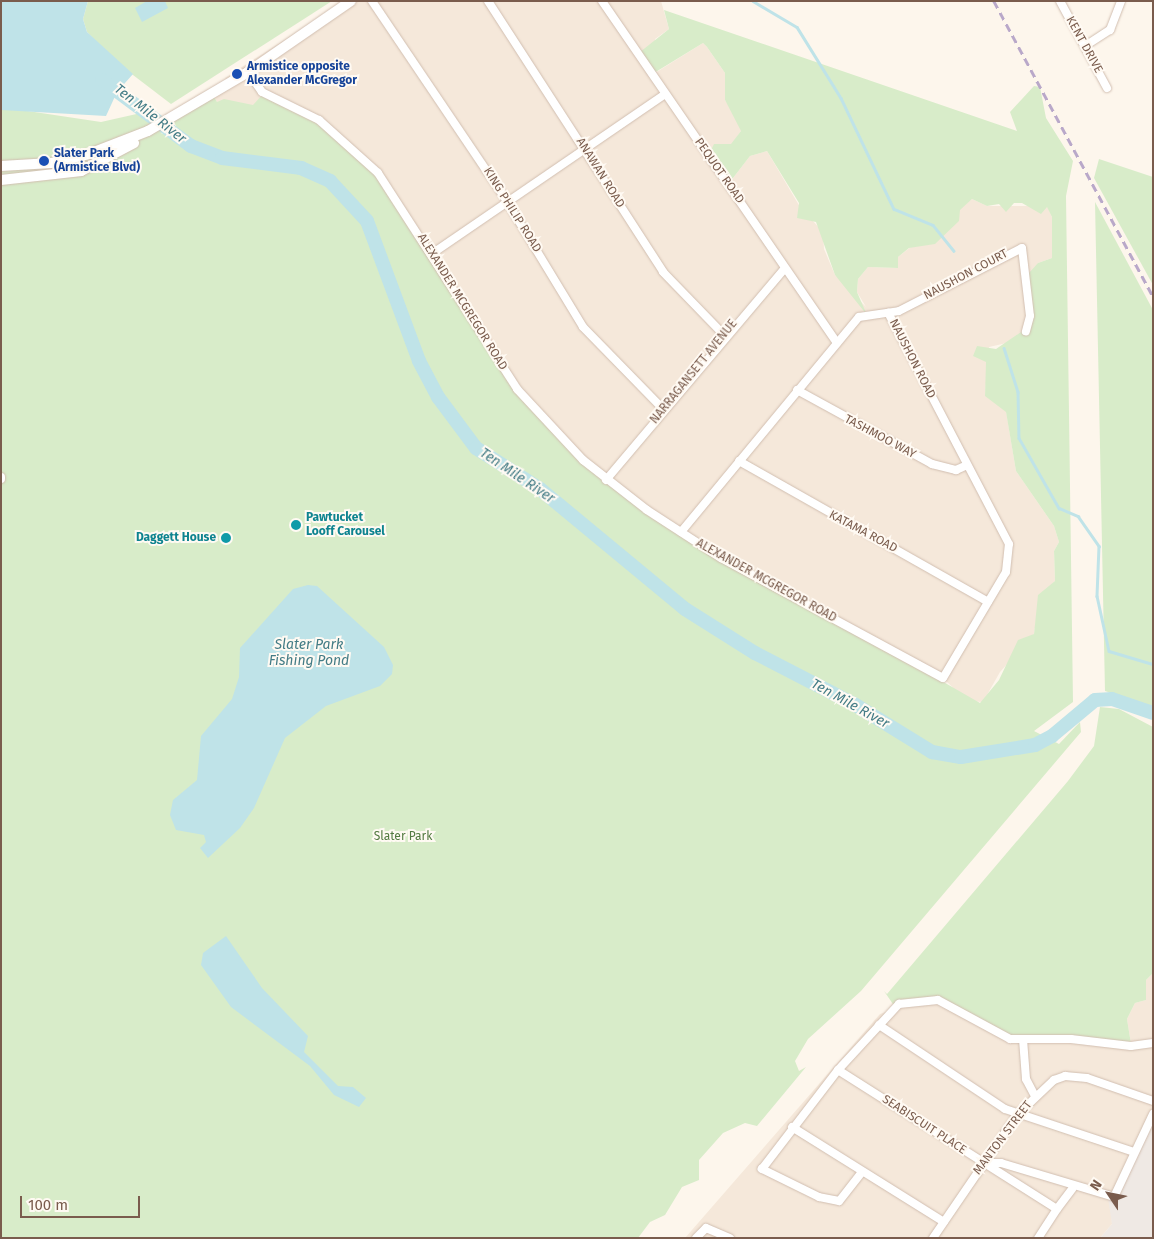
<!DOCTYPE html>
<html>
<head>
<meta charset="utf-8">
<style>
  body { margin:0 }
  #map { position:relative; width:1154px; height:1239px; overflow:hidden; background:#fdf6ec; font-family:"Fira Sans",sans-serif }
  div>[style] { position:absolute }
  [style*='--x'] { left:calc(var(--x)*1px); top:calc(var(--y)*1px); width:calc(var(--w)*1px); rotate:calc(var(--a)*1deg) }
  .residential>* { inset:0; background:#f5e8da }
  .industrial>* { inset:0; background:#efe9e4 }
  .green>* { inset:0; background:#d8ecc9 }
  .water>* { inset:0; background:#bfe3e8 }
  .stream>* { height:2.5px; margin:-1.25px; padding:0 1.25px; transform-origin:1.25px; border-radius:1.25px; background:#bfe3e8 }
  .river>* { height:14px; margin:-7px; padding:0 7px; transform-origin:7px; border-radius:7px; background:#bfe3e8 }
  .roads { filter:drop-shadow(0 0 1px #d1beb0) drop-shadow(0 0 1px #d1beb0) }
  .street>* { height:8px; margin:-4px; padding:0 4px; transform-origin:4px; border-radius:4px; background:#fff }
  .secondary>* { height:10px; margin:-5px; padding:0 5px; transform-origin:5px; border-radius:5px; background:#fff }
  .rail>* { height:2.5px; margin-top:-1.25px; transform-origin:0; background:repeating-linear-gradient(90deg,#b9a8c9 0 8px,transparent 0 13px) }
  .dots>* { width:14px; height:14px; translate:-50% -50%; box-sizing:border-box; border:2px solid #fffaf3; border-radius:50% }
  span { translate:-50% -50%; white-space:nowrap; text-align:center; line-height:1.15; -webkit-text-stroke:4px #fffaf3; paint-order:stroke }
  .street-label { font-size:12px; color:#7a5c4d }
  .transit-label { font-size:12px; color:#164399; font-weight:700 }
  .left { translate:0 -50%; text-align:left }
  .culture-label { font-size:12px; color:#0d838f; font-weight:700 }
  .right { translate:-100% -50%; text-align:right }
  .park-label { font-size:12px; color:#537a41 }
  .water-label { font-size:14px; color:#437c86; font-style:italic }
  .frame { position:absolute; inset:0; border:2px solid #7a5c4d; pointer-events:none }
  .north { position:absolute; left:1084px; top:1169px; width:50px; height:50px; -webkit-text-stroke:4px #fffaf3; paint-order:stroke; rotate:304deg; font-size:14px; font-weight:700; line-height:20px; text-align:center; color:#7a5c4d }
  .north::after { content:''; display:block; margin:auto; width:18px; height:22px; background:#7a5c4d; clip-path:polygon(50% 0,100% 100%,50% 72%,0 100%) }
  .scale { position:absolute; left:20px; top:1196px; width:120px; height:22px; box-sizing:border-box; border:2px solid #7a5c4d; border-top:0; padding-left:6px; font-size:15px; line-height:18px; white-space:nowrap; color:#7a5c4d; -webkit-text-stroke:4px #fffaf3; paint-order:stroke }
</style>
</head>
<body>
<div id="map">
  <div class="residential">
    <div style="clip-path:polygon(345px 1px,661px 1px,669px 29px,655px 39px,655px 73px,703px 43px,707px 47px,725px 73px,725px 100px,740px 123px,741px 131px,732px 144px,733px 178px,750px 156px,767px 151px,800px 207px,823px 232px,824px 249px,835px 275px,866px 307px,857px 292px,858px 279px,868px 267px,898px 268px,898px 257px,972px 199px,987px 206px,1047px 206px,1052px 217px,1052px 258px,1038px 263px,1030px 326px,1011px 342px,989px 347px,985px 395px,1006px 411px,1016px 471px,1054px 526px,1059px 542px,1054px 551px,1055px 581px,1039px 600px,1034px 634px,1000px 672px,983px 702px,967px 701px,945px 680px,691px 539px,581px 457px,249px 111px,222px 111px,213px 95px,228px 83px,225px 78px)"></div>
    <div style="clip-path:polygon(1153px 973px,1153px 1123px,1111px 1207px,1112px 1224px,1100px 1238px,685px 1238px,880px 1014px,923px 999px,1131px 1044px,1127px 1019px,1135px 1003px,1146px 1000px,1146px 980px)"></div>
  </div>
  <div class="industrial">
    <div style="clip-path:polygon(1153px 1123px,1153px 1238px,1100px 1238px,1112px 1224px,1108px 1198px,1114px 1194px)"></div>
  </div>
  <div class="green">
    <div style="clip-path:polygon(88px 1px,332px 1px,171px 104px,116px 62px,87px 32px,83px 19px)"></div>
    <div style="clip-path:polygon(664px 10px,1017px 131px,1010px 112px,1034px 86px,1040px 87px,1046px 118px,1073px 161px,1066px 196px,1073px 702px,1034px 731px,1059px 744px,1080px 722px,1081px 732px,861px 991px,808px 1039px,795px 1061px,799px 1071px,806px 1067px,757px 1126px,745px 1123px,723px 1133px,699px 1160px,699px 1180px,682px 1187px,665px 1215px,650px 1222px,638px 1238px,1px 1238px,1px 107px,101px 122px,141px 113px,153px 118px,162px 134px,176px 126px,172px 118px,213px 95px,217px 102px,224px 99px,253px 105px,262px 95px,294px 106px,365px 158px,462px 297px,484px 342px,520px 393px,570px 448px,660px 519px,980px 703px,999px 680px,1018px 640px,1034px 634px,1038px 595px,1055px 581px,1054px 551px,1059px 542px,1054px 526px,1016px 471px,1006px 412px,985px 396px,986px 362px,973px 356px,977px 346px,996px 349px,1030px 326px,1029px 273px,1038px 263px,1052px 258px,1052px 217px,1047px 207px,1041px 214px,1022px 203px,1014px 203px,1006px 212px,999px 204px,987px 206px,972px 199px,960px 210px,959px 221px,935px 244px,909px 248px,898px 257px,898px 268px,868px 267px,858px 279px,857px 292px,867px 315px,835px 275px,816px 222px,797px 218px,799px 203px,767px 151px,750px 156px,733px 178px,725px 180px,710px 152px,714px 144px,731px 144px,741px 131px,725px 100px,725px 73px,707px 47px,703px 43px,654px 73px,640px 52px,669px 29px)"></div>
    <div style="clip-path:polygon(1099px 159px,1153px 177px,1153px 285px,1094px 178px)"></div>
    <div style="clip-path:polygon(1095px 202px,1153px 310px,1153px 707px,1105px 691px)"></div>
    <div style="clip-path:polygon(1100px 707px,1119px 709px,1153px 727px,1153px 973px,1146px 980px,1146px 1000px,1135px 1003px,1127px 1019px,1131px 1044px,1022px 1041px,940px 1000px,910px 1002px,897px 1010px,884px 991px,887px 994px,1068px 781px,1094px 746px)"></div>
  </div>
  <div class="water">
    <div style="clip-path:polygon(1px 1px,88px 1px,83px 19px,87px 32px,133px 74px,117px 92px,106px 116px,1px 110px)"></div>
    <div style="clip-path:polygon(147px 1px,165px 1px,168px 8px,142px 22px,135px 8px)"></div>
    <div style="clip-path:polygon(308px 585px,317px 586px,384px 647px,393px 665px,392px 674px,380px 686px,326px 706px,285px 738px,254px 808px,240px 828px,208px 858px,200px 848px,206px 842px,204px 835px,176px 830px,170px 815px,173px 800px,197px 780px,201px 736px,232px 699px,239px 677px,240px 648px,293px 589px)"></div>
    <div style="clip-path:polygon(226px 936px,262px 988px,308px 1036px,304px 1052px,338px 1086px,353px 1087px,366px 1098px,359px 1107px,334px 1095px,310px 1066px,231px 1007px,201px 965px,203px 953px)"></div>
  </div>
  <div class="stream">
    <div style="--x:753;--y:1;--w:51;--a:30.6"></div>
    <div style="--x:797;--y:27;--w:84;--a:58.2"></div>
    <div style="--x:841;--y:98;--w:123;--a:64.5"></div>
    <div style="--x:894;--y:209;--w:42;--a:22.3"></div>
    <div style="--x:933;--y:225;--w:33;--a:51"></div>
    <div style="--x:1004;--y:348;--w:46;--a:72.3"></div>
    <div style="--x:1018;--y:392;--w:46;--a:88.8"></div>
    <div style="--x:1019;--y:438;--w:81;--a:60.3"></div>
    <div style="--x:1059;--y:508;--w:21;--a:23"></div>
    <div style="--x:1078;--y:516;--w:37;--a:55"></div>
    <div style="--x:1099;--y:546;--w:50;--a:92.3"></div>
    <div style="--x:1097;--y:596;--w:56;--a:77.7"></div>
    <div style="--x:1109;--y:651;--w:46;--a:16.5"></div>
  </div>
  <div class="river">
    <div style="--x:102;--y:80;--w:111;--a:36.6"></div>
    <div style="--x:191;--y:146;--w:33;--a:21"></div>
    <div style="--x:222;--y:158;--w:80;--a:7.2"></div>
    <div style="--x:301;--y:168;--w:32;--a:24"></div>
    <div style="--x:330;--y:181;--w:54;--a:47.2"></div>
    <div style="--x:367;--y:221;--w:149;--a:69.6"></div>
    <div style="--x:419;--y:361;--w:41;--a:62.2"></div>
    <div style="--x:438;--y:397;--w:64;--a:53.3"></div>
    <div style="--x:476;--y:448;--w:76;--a:32.6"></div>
    <div style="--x:540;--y:489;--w:188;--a:39.6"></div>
    <div style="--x:685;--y:609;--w:83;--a:32.2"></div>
    <div style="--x:755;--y:653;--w:111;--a:27.3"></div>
    <div style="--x:854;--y:704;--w:92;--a:31.6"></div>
    <div style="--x:932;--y:752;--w:29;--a:10"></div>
    <div style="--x:961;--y:757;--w:75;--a:-9.2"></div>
    <div style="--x:1035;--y:745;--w:19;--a:-28"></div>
    <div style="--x:1052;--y:736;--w:56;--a:-39.9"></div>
    <div style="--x:1095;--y:700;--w:17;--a:-3"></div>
    <div style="--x:1112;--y:699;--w:43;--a:18.9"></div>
  </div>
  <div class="roads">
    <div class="street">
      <div style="--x:372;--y:1;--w:230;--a:56"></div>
      <div style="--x:501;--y:192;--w:158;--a:58.7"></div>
      <div style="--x:583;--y:327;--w:115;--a:45.7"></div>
      <div style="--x:488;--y:1;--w:323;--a:57.1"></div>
      <div style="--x:663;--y:272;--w:88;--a:45.9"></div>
      <div style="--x:602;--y:1;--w:413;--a:55.5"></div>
      <div style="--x:1060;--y:1;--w:99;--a:61.6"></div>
      <div style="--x:1085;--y:46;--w:30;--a:-33"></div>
      <div style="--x:1110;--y:30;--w:31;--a:-69"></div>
      <div style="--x:248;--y:72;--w:24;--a:55"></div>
      <div style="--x:262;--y:92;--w:64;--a:26.2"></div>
      <div style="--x:319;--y:120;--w:79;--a:41.9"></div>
      <div style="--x:378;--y:173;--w:257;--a:57.2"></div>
      <div style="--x:517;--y:389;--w:97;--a:47.1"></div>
      <div style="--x:583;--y:460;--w:81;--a:38"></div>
      <div style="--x:647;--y:510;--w:88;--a:33"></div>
      <div style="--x:721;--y:558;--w:252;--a:28.4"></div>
      <div style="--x:943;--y:678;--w:123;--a:-59.3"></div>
      <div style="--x:1006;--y:572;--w:28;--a:-84"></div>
      <div style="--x:1009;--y:544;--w:261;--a:-117.6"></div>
      <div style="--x:433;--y:253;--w:281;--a:-34.4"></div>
      <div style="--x:797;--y:390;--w:154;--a:28.7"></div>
      <div style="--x:932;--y:464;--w:25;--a:14"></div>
      <div style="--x:956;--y:470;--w:12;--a:-24"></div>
      <div style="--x:739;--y:461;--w:286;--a:29.5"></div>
      <div style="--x:1;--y:477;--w:2;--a:90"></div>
      <div style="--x:606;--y:480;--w:277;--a:-49.8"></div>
      <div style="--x:681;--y:532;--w:279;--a:-50.4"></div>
      <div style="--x:859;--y:317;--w:40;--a:-8.5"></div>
      <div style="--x:899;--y:311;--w:138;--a:-27.1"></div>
      <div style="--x:1022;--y:248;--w:68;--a:83.3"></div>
      <div style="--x:1030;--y:316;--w:16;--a:105"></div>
      <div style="--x:879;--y:1025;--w:151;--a:33.7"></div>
      <div style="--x:1005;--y:1109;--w:136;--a:18.4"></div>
      <div style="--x:1023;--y:1039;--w:40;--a:85.7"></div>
      <div style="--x:1026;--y:1079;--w:19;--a:62"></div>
      <div style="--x:838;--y:1070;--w:259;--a:32.4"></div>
      <div style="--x:1057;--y:1209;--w:35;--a:123"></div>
      <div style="--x:792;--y:1127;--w:179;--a:32"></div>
      <div style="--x:986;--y:1163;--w:15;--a:0"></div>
      <div style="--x:1001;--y:1163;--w:118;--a:16.7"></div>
      <div style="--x:1114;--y:1197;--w:92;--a:-64.8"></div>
      <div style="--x:862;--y:1172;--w:37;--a:128"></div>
      <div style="--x:839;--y:1201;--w:20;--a:-169"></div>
      <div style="--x:819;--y:1197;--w:64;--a:-153.8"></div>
      <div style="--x:762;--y:1169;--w:125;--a:-52.5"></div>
      <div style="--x:838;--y:1070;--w:90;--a:-47.3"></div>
      <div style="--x:899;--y:1004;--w:39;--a:-6"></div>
      <div style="--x:938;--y:1000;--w:82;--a:28.4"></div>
      <div style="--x:1010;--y:1039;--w:61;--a:0"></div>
      <div style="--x:1071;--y:1039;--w:60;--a:6.7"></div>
      <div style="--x:1131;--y:1046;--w:22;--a:-8"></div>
      <div style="--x:1057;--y:1209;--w:26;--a:-53"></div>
      <div style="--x:696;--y:1238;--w:14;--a:-45"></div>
      <div style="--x:706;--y:1228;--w:26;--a:23"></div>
      <div style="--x:933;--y:1238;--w:149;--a:-55.7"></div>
      <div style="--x:1017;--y:1115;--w:51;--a:-43.4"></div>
      <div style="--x:1054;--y:1080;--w:12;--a:-20"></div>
      <div style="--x:1065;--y:1076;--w:22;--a:5"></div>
      <div style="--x:1087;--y:1078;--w:70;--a:19.2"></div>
    </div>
    <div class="secondary">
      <div style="--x:1;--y:166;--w:50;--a:-3.4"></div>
      <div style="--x:51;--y:163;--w:39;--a:-13"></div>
      <div style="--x:89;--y:154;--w:63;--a:-21.3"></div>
      <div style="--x:148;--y:131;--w:116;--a:-30.5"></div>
      <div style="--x:248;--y:72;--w:125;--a:-34.6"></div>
      <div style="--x:1;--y:180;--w:81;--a:-6.4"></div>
      <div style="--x:81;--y:171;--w:60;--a:-27.8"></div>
    </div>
  </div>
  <div class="rail">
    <div style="--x:994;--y:1;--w:335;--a:61.7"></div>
  </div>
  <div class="dots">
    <div style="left:237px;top:74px;background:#1a4fb4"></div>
    <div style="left:44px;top:161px;background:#1a4fb4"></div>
    <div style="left:296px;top:525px;background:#0f9aa8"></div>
    <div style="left:226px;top:538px;background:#0f9aa8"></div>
  </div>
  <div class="street-label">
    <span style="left:1084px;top:45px;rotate:61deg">KENT DRIVE</span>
    <span style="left:719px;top:171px;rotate:55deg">PEQUOT ROAD</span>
    <span style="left:600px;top:173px;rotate:58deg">ANAWAN ROAD</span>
    <span style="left:512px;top:210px;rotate:58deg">KING PHILIP ROAD</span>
    <span style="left:966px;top:275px;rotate:-28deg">NAUSHON COURT</span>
    <span style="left:462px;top:302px;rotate:58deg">ALEXANDER MCGREGOR ROAD</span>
    <span style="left:912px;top:359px;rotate:63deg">NAUSHON ROAD</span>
    <span style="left:694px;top:372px;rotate:-51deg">NARRAGANSETT AVENUE</span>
    <span style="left:880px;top:437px;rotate:28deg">TASHMOO WAY</span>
    <span style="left:863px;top:532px;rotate:28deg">KATAMA ROAD</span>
    <span style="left:766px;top:581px;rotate:29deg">ALEXANDER MCGREGOR ROAD</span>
    <span style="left:924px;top:1125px;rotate:33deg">SEABISCUIT PLACE</span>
    <span style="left:1003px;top:1138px;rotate:-53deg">MANTON STREET</span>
  </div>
  <div class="transit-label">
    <span class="left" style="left:247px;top:74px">Armistice opposite<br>Alexander McGregor</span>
    <span class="left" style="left:54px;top:161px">Slater Park<br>(Armistice Blvd)</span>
  </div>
  <div class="culture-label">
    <span class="left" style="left:306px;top:525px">Pawtucket<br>Looff Carousel</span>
    <span class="right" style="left:216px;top:538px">Daggett House</span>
  </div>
  <div class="park-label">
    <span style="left:403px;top:837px">Slater Park</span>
  </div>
  <div class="water-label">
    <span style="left:150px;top:114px;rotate:38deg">Ten Mile River</span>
    <span style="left:517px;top:476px;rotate:34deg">Ten Mile River</span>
    <span style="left:309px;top:653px">Slater Park<br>Fishing Pond</span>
    <span style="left:850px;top:704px;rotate:29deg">Ten Mile River</span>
  </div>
  <div class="frame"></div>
  <div class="north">N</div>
  <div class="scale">100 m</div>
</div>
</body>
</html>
